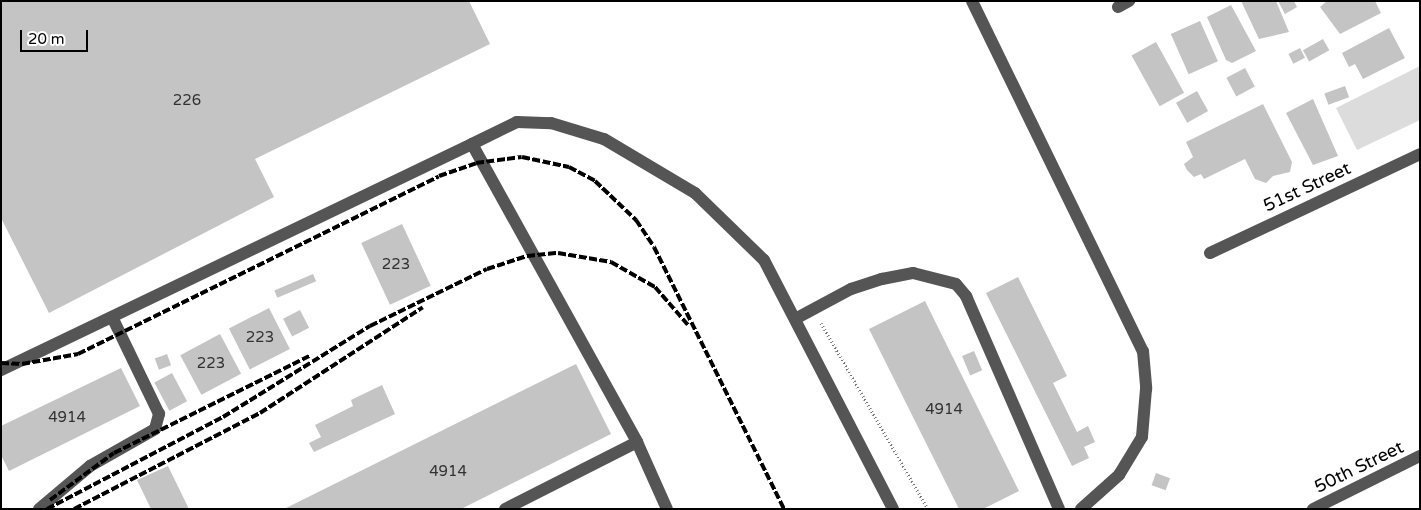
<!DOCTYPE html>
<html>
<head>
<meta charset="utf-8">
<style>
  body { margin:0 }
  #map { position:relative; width:1421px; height:510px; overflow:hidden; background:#fff; font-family:"Varela Round",sans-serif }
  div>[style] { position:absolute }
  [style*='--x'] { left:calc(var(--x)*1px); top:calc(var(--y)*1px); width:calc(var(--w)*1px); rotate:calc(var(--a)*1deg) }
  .green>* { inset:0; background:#dcdcdc }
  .building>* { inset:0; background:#c4c4c4; transform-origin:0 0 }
  .path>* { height:3px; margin-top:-1.5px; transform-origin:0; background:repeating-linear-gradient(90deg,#777 0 1px,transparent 0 3.5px) }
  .minor>* { height:12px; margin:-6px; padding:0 6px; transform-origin:6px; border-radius:6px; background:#555 }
  .rail>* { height:4px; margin-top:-2px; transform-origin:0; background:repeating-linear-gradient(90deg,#000 0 8px,transparent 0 10.5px) }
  span { translate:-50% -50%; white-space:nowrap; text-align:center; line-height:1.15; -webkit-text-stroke:4px #fff; paint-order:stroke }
  .number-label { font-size:15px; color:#313131 }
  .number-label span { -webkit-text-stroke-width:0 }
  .street-label { font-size:18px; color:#000 }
  .frame { position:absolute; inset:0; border:2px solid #000; pointer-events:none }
  .scale { position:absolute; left:20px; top:30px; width:68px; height:22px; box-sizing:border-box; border:2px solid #000; border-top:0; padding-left:6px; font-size:15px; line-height:18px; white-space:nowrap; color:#000; -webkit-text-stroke:4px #fff; paint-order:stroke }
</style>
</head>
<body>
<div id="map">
  <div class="green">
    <div style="clip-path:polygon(1420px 66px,1420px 120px,1357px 150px,1336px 108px)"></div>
  </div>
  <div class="building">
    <div style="clip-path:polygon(1px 1px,469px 1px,490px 44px,255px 159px,274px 197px,49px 313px,1px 218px)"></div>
    <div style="clip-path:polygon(1241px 1px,1276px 1px,1289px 32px,1259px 39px)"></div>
    <div style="clip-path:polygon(1278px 1px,1294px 1px,1297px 7px,1285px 14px)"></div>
    <div style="clip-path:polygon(1375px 1px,1381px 13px,1340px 34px,1320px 7px,1327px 1px)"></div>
    <div style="clip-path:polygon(1231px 5px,1256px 51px,1232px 63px,1226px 60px,1207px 17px)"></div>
    <div style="left:1200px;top:21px;width:44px;height:32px;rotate:66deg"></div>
    <div style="clip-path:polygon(1389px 28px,1405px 58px,1363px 79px,1355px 64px,1349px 67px,1342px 53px)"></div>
    <div style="left:1323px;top:39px;width:13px;height:23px;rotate:61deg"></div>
    <div style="left:1156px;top:42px;width:58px;height:28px;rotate:61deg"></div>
    <div style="left:1300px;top:48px;width:11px;height:13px;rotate:63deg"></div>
    <div style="left:1245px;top:68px;width:21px;height:21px;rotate:62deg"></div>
    <div style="left:1345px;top:86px;width:12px;height:22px;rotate:70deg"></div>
    <div style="left:1197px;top:91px;width:23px;height:24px;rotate:61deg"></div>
    <div style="clip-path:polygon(1313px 99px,1338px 156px,1313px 165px,1286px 113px)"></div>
    <div style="clip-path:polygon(1263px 104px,1292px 162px,1290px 172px,1273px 176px,1266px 183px,1255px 179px,1245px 159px,1204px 179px,1201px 174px,1194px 177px,1187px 170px,1184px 164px,1193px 157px,1186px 142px)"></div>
    <div style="left:402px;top:224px;width:68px;height:45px;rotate:65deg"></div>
    <div style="left:313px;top:274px;width:8px;height:42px;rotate:67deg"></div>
    <div style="clip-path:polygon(1018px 277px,1067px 376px,1053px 383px,1077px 432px,1088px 426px,1095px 442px,1084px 447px,1089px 458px,1072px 466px,986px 293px)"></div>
    <div style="clip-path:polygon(925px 301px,1019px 491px,983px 509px,959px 509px,869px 329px)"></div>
    <div style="left:269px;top:308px;width:46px;height:45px;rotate:63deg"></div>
    <div style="left:300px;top:310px;width:20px;height:19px;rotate:63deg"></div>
    <div style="left:220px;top:334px;width:45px;height:45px;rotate:62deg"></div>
    <div style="left:974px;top:351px;width:21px;height:13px;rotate:67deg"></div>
    <div style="left:167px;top:354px;width:12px;height:13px;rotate:70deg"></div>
    <div style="clip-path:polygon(576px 364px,611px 434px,461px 509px,284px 509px)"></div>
    <div style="clip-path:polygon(121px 368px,140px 406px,9px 471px,1px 455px,1px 426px)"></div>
    <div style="left:172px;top:373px;width:32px;height:20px;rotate:62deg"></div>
    <div style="clip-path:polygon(382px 385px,395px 414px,314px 452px,309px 443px,321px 437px,315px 425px,353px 406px,351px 400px)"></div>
    <div style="clip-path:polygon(168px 466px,189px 509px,151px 509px,137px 480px)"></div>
    <div style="left:1156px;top:473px;width:15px;height:13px;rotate:20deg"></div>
  </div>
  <div class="path">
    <div style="--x:821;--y:323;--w:215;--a:60.1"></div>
  </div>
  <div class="minor">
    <div style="--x:972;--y:1;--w:390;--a:64"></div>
    <div style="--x:1143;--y:351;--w:38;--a:85"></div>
    <div style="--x:1146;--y:389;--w:48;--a:94.8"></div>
    <div style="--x:1142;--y:437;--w:44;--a:121.2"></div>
    <div style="--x:1119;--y:475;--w:51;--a:138.2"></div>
    <div style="--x:1118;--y:7;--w:13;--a:-29"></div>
    <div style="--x:472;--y:144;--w:50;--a:-26.1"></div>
    <div style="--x:517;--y:122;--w:34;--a:2"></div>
    <div style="--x:551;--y:123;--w:55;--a:16.8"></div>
    <div style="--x:604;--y:139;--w:106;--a:30.7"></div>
    <div style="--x:695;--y:193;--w:96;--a:44.2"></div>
    <div style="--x:764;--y:260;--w:280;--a:62.6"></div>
    <div style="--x:1210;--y:253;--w:232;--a:-25.2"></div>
    <div style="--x:795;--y:319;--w:64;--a:-28.2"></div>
    <div style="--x:851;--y:289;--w:33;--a:-18"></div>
    <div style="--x:882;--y:279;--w:32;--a:-11"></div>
    <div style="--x:913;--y:273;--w:44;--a:14.3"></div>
    <div style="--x:956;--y:284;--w:16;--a:50"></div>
    <div style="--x:966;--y:296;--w:232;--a:66.4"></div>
    <div style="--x:1;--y:370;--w:522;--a:-25.63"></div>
    <div style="--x:472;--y:144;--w:341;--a:61"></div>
    <div style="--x:637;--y:442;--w:73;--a:65.9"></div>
    <div style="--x:39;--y:509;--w:67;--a:-40.1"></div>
    <div style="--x:90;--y:466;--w:75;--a:-29.6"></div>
    <div style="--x:155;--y:429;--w:16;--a:-75"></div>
    <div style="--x:159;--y:414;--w:106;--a:-115.8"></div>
    <div style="--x:505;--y:509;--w:148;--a:-26.9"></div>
    <div style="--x:1313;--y:509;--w:119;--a:-26.4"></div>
  </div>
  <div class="rail">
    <div style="--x:1;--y:363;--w:21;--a:3"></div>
    <div style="--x:22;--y:364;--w:57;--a:-10.1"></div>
    <div style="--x:78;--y:354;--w:402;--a:-26.2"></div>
    <div style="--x:439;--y:176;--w:39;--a:-19"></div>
    <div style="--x:476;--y:163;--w:46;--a:-7.4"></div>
    <div style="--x:522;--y:157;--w:48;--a:12"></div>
    <div style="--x:569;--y:167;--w:30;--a:28"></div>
    <div style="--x:595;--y:181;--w:57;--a:43.6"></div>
    <div style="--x:636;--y:220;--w:32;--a:56"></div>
    <div style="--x:654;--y:247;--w:292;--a:63.6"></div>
    <div style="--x:50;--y:500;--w:79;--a:-36.3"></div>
    <div style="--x:114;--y:453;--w:218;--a:-26.4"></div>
    <div style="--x:47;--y:509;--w:199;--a:-27.6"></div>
    <div style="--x:223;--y:417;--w:173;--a:-31.8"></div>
    <div style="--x:370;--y:326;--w:130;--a:-26"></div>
    <div style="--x:487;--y:269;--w:42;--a:-18"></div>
    <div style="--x:527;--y:256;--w:31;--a:-6"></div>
    <div style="--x:558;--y:253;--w:54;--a:9.6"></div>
    <div style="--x:611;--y:262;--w:51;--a:29.6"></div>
    <div style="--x:655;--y:287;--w:50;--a:49"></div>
    <div style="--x:74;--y:509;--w:209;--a:-27.3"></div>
    <div style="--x:260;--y:413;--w:194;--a:-33"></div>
  </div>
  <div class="number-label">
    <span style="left:187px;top:101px">226</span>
    <span style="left:396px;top:265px">223</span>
    <span style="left:260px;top:338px">223</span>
    <span style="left:211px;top:364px">223</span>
    <span style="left:944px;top:410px">4914</span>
    <span style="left:67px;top:418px">4914</span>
    <span style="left:448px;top:472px">4914</span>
  </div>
  <div class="street-label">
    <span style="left:1307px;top:187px;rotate:-25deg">51st Street</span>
    <span style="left:1359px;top:467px;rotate:-26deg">50th Street</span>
  </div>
  <div class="frame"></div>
  <div class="scale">20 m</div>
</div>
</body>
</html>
